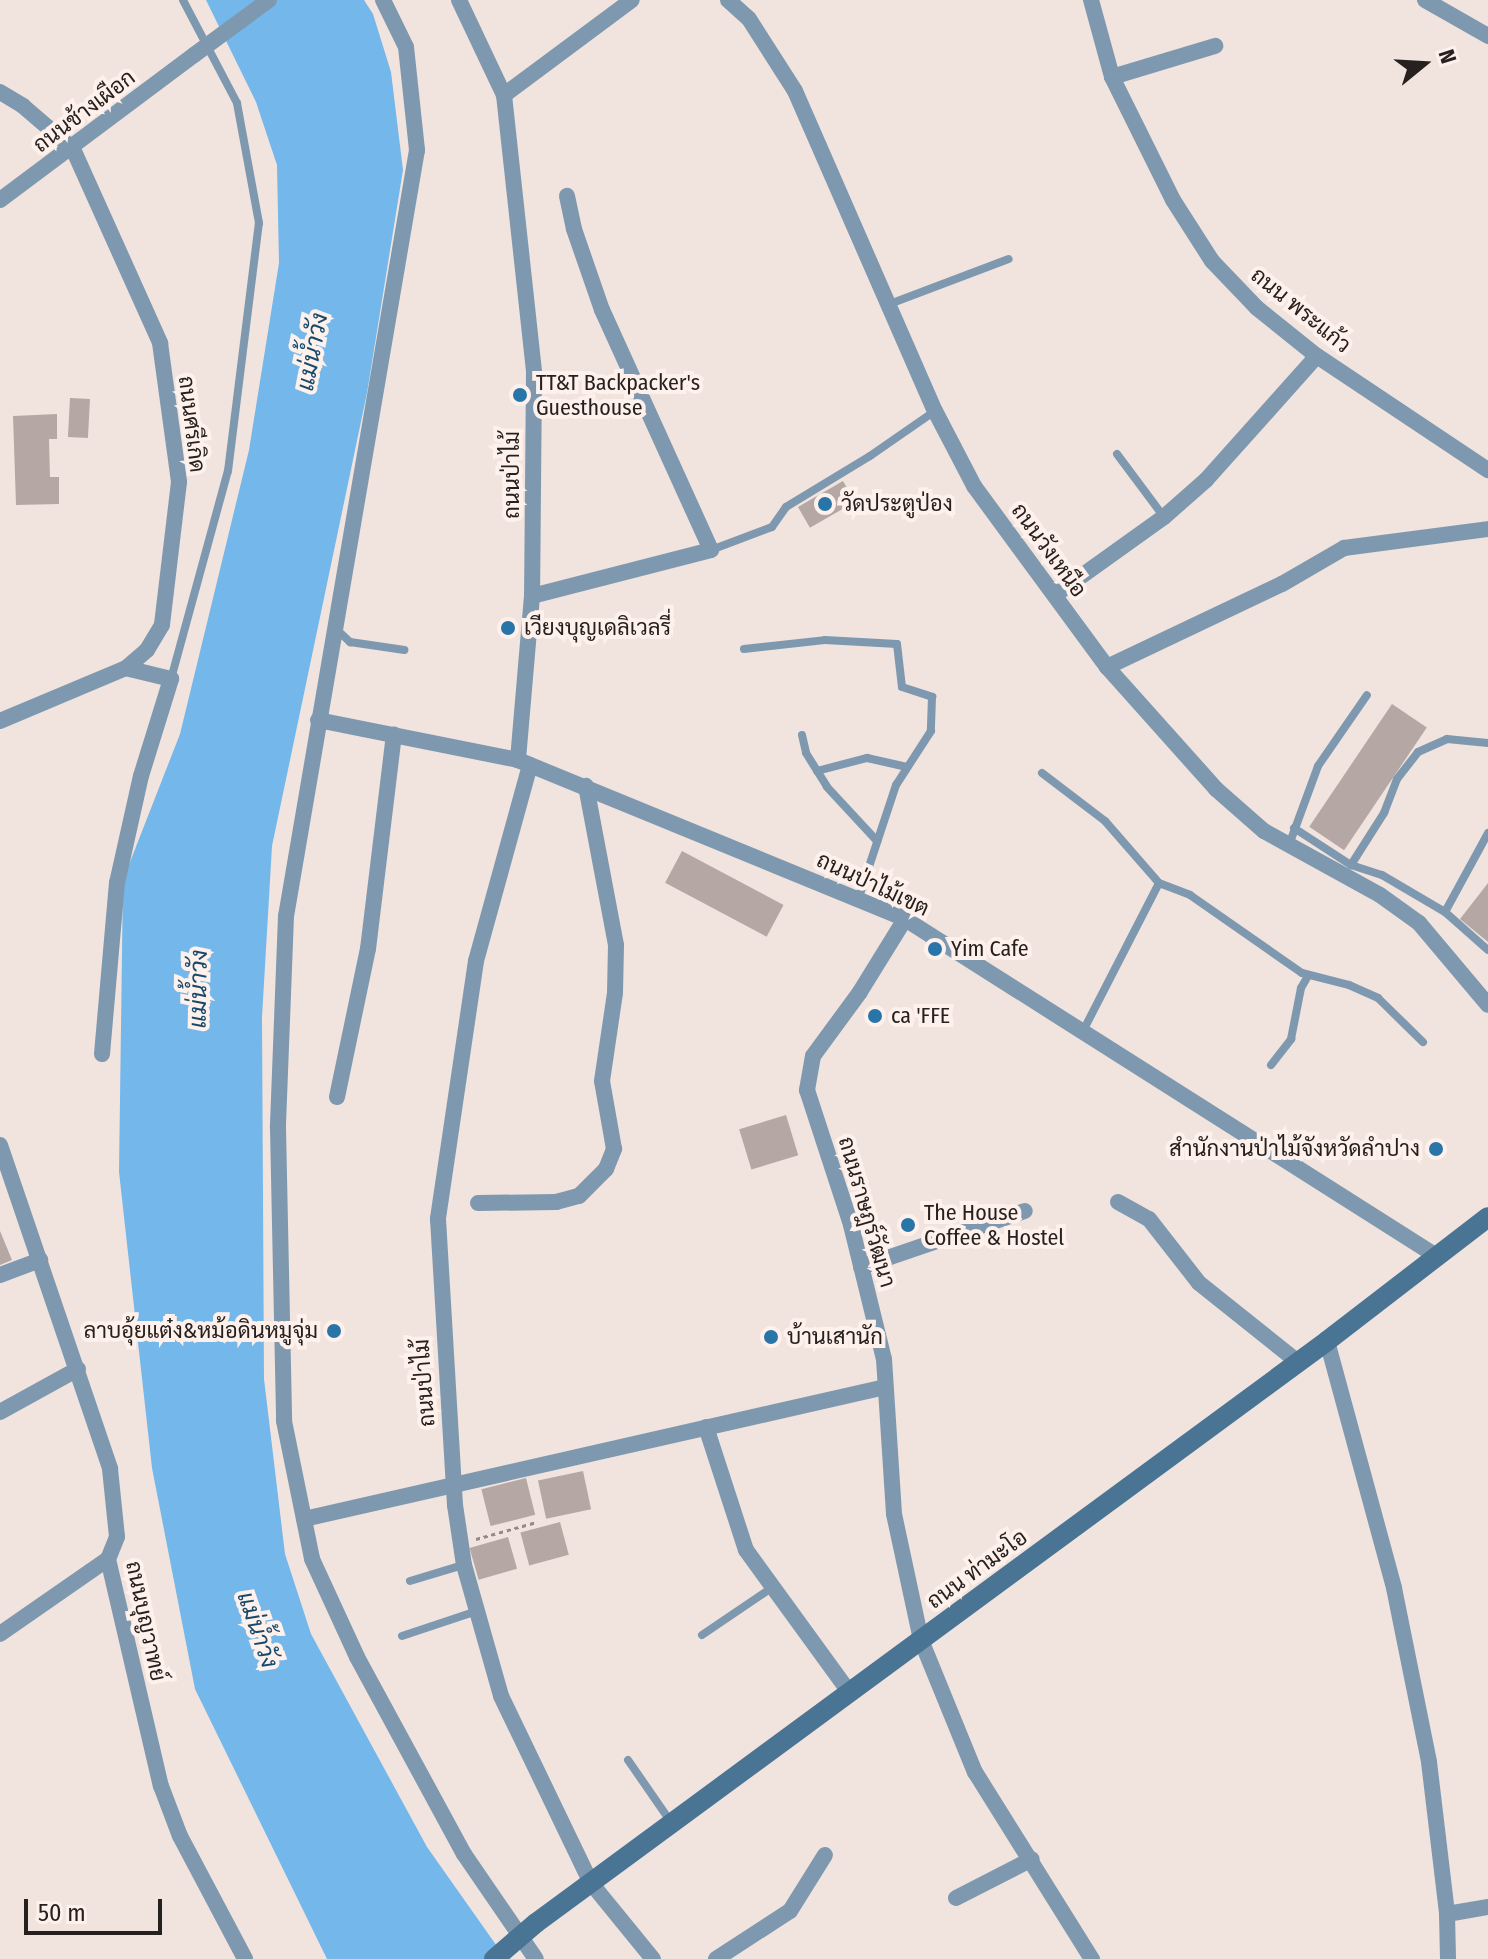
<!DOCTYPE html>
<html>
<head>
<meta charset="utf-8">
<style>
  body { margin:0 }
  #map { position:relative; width:1488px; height:1959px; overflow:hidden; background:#f1e3de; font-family:"Fira Sans Condensed",Sarabun,sans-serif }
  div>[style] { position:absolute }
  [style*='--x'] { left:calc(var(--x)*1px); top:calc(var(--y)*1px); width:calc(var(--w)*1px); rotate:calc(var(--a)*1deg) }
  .water>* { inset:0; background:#74b7ea }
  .building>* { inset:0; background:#b5a8a4; transform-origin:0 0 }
  .path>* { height:3px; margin-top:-1.5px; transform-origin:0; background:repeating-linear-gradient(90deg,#938986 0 4px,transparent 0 8px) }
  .lane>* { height:8px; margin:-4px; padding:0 4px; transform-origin:4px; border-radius:4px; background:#7e99af }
  .street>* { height:16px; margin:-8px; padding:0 8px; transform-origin:8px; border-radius:8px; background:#7e99af }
  .secondary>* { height:20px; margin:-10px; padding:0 10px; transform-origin:10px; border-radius:10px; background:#4a7494 }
  .street-bridge>* { height:16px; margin:-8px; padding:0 8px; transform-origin:8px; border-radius:8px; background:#7e99af }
  .secondary-bridge>* { height:20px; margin:-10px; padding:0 10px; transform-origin:10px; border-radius:10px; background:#4a7494 }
  .dots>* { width:22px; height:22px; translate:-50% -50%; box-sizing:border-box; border:4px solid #fef0eb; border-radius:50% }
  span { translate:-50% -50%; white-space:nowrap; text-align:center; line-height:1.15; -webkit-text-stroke:8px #fef0eb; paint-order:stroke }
  .street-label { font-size:22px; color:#26211f }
  .poi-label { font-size:22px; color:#26211f }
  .left { translate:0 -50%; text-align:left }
  .right { translate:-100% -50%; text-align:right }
  .water-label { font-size:24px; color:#16496b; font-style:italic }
  .north { position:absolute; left:1384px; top:24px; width:80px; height:80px; -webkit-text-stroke:6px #fef0eb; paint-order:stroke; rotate:72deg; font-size:22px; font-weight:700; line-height:32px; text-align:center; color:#26211f }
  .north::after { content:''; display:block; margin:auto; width:28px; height:36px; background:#26211f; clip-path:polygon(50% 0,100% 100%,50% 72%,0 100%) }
  .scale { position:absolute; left:24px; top:1899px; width:138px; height:36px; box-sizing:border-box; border:4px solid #26211f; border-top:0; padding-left:10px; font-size:24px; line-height:28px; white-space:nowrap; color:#26211f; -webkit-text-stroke:6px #fef0eb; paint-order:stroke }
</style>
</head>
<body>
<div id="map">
  <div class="water">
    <div style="clip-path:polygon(206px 0,364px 0,373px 14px,391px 72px,403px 170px,367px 393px,272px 846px,262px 1017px,264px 1379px,285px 1554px,311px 1634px,427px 1847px,506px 1959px,327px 1959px,195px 1689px,152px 1468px,119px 1172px,123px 880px,180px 734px,249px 450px,279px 263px,277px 165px,256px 102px)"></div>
  </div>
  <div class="building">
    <div style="left:70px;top:398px;width:20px;height:39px;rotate:3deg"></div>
    <div style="clip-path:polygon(57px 414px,57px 439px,49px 439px,50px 477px,59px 477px,59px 504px,16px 505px,13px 416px)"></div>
    <div style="left:843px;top:481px;width:24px;height:52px;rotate:60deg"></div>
    <div style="left:1392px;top:704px;width:42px;height:148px;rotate:34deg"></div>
    <div style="left:682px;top:851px;width:115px;height:36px;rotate:28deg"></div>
    <div style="clip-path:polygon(1488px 883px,1488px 942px,1460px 919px)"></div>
    <div style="left:786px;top:1115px;width:42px;height:49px;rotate:73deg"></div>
    <div style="clip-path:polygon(0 1231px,12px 1260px,0 1265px)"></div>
    <div style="left:583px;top:1471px;width:39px;height:46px;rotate:78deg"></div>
    <div style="left:526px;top:1478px;width:38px;height:46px;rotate:76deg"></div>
    <div style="left:560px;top:1522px;width:34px;height:41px;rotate:75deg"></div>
    <div style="left:508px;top:1537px;width:33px;height:40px;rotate:74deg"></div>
  </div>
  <div class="path">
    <div style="--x:476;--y:1539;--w:63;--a:-15.6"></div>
  </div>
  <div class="lane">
    <div style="--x:887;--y:305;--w:130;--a:-20.7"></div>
    <div style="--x:1117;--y:454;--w:79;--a:53.3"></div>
    <div style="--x:711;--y:550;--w:65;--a:-20.7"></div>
    <div style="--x:772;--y:527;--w:24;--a:-55"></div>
    <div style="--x:786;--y:507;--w:98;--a:-31.3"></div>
    <div style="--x:870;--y:456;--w:79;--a:-34.7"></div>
    <div style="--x:335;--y:628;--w:21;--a:43"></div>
    <div style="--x:350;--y:642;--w:55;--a:8.4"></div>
    <div style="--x:744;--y:649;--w:81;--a:-6.3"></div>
    <div style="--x:825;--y:640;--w:72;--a:3.2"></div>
    <div style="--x:897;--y:644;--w:43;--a:83.4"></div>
    <div style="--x:902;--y:687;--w:32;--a:18"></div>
    <div style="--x:932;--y:697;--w:34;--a:92"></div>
    <div style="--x:931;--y:731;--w:64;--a:122.9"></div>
    <div style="--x:896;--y:785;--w:121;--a:108.3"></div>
    <div style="--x:171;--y:679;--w:216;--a:-74.7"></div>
    <div style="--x:228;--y:471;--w:250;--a:-82.9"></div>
    <div style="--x:259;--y:223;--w:122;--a:-100.4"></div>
    <div style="--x:237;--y:103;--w:116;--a:-117.7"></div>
    <div style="--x:802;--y:735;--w:18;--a:77"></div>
    <div style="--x:806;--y:753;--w:40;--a:58"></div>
    <div style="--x:827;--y:787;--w:74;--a:47.2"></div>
    <div style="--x:817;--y:771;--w:52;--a:-14.6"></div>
    <div style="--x:867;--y:758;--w:41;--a:12.7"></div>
    <div style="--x:1042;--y:773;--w:79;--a:37.3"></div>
    <div style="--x:1105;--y:821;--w:82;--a:48.9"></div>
    <div style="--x:1159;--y:883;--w:33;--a:21"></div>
    <div style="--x:1190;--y:895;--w:136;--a:34.9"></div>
    <div style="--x:1302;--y:973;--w:49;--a:14.3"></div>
    <div style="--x:1349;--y:985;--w:32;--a:24"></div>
    <div style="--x:1378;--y:998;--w:63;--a:44.4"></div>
    <div style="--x:1294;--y:828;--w:68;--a:33"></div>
    <div style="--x:1351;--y:865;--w:33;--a:18"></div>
    <div style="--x:1382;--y:875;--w:73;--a:30.4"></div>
    <div style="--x:1445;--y:912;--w:57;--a:41.5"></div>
    <div style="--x:1289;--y:845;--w:84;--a:-69.8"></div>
    <div style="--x:1318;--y:766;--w:86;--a:-55.4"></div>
    <div style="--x:1351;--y:865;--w:62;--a:-57.6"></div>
    <div style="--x:1384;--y:813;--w:36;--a:-69"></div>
    <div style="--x:1397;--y:779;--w:34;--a:-52"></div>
    <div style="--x:1418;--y:752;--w:32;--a:-24"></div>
    <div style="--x:1447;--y:739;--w:41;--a:5.6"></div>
    <div style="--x:1445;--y:912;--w:90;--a:-61.4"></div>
    <div style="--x:1083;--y:1031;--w:166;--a:-62.8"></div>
    <div style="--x:1271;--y:1065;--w:33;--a:-52"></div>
    <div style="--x:1291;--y:1039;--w:52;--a:-78.9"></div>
    <div style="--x:1301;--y:988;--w:14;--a:-60"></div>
    <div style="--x:410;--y:1581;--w:55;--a:-16.8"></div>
    <div style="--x:702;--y:1635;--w:86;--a:-34.1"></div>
    <div style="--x:402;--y:1636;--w:79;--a:-18.4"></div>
    <div style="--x:628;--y:1760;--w:75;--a:55.3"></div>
  </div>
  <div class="street">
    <div style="--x:383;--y:0;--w:52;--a:63.9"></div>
    <div style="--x:406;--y:47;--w:104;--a:83.9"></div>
    <div style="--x:417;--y:150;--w:777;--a:99.7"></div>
    <div style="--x:286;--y:916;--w:212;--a:92.2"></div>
    <div style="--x:278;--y:1128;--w:293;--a:88.8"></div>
    <div style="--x:284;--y:1421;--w:141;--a:78.5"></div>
    <div style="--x:312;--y:1559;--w:108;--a:65.3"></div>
    <div style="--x:357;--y:1657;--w:224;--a:61.5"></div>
    <div style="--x:464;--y:1854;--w:127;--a:55.6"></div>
    <div style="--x:459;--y:0;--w:105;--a:64.7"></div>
    <div style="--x:504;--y:95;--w:280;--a:83.8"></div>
    <div style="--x:534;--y:373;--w:223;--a:90.5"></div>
    <div style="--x:532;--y:596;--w:165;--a:94.9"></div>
    <div style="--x:728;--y:0;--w:28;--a:42"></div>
    <div style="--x:749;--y:19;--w:85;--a:57.4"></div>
    <div style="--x:795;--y:91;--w:349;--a:66.4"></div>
    <div style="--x:935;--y:411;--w:85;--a:62.5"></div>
    <div style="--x:974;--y:486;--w:225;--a:53.7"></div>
    <div style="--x:1107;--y:667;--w:164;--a:48.2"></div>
    <div style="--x:1216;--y:789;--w:64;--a:41.2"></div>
    <div style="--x:1264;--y:831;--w:132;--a:28.9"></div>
    <div style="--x:1380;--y:895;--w:48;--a:35.7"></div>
    <div style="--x:1419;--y:923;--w:107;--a:49.9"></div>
    <div style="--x:1091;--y:0;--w:80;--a:74.7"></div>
    <div style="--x:1112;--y:77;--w:137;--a:63.6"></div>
    <div style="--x:1173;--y:200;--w:72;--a:57.4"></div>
    <div style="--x:1212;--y:261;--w:65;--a:46.2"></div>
    <div style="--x:1257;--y:308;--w:77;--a:38.7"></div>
    <div style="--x:1317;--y:356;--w:206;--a:33.7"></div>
    <div style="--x:1425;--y:0;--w:73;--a:29.7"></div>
    <div style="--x:1112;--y:77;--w:108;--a:-16.8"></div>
    <div style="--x:0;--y:92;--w:27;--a:31"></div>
    <div style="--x:23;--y:106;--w:66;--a:40.7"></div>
    <div style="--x:73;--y:149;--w:213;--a:65.8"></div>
    <div style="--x:160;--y:343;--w:140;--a:82.2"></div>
    <div style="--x:179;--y:482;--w:144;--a:96.8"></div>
    <div style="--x:162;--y:625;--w:29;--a:121"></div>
    <div style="--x:147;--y:650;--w:28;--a:139"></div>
    <div style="--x:126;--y:668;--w:137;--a:157.2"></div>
    <div style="--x:504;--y:95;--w:159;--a:-36.6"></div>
    <div style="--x:0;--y:200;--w:242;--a:-36.8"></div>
    <div style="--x:1055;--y:595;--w:134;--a:-35.6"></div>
    <div style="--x:1164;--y:517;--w:56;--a:-41.4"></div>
    <div style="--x:1206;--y:480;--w:166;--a:-48.2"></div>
    <div style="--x:532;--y:596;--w:185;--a:-14.4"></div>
    <div style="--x:711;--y:550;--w:264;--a:-114.4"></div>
    <div style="--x:602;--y:310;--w:86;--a:-109.1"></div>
    <div style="--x:574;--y:229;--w:34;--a:-102"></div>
    <div style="--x:1107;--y:667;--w:194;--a:-25.4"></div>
    <div style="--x:1282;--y:584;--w:72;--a:-30.1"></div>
    <div style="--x:1344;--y:548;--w:145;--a:-7.5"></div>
    <div style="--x:318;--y:720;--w:204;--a:11.3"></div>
    <div style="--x:518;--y:760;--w:418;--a:22.3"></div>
    <div style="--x:905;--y:919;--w:631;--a:32.38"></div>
    <div style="--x:530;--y:765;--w:203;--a:105.4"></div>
    <div style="--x:476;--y:961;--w:261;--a:98.4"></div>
    <div style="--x:438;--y:1219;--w:287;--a:86.6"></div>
    <div style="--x:455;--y:1505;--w:61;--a:81.5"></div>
    <div style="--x:464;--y:1565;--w:136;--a:74.2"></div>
    <div style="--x:501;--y:1696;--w:208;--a:64.3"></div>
    <div style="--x:591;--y:1883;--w:98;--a:50.8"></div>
    <div style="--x:905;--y:919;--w:86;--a:121.7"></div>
    <div style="--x:860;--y:992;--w:79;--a:126.3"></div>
    <div style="--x:813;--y:1056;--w:35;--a:100"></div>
    <div style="--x:807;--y:1090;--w:142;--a:71.9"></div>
    <div style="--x:851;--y:1225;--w:138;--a:76.2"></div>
    <div style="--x:884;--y:1359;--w:155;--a:86.3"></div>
    <div style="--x:894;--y:1514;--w:129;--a:77.9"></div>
    <div style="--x:921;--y:1640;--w:143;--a:67.8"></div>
    <div style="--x:975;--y:1772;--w:221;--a:58"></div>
    <div style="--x:102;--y:1054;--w:172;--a:-85"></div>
    <div style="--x:117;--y:883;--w:110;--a:-77.4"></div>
    <div style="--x:141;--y:776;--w:102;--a:-72.8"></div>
    <div style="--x:171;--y:679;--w:46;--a:-166.3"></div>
    <div style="--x:337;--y:1097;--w:151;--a:-78.2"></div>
    <div style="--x:368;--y:949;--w:216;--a:-83.1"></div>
    <div style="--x:0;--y:1145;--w:342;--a:71.2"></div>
    <div style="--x:110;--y:1469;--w:68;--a:84.1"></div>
    <div style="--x:117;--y:1537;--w:24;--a:112"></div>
    <div style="--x:108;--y:1559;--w:233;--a:76.9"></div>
    <div style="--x:161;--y:1786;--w:53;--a:69.2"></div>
    <div style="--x:180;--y:1836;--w:139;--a:62.1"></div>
    <div style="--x:1118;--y:1202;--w:35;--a:29"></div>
    <div style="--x:1149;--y:1219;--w:81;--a:52"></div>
    <div style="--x:1199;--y:1283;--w:127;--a:38.6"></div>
    <div style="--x:478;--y:1203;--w:78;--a:-0.7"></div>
    <div style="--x:556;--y:1202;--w:24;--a:-15"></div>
    <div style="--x:579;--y:1196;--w:38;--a:-45"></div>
    <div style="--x:606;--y:1169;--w:22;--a:-68"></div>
    <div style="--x:614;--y:1149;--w:69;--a:-100"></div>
    <div style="--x:602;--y:1081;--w:89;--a:-81.6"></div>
    <div style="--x:615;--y:993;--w:48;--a:-88.8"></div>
    <div style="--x:616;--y:945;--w:162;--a:-100.7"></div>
    <div style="--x:861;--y:1267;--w:173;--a:-18.9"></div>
    <div style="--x:0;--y:1275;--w:43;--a:-20.6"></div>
    <div style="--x:1327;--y:1341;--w:256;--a:74.8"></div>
    <div style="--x:1394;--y:1588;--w:177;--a:78.6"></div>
    <div style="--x:1429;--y:1762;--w:153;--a:83.2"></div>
    <div style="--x:1447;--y:1914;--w:45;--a:88.7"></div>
    <div style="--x:0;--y:1412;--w:89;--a:-28.9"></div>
    <div style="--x:706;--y:1427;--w:129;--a:72"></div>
    <div style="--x:746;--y:1550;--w:175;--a:54"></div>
    <div style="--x:304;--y:1519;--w:596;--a:-12.8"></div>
    <div style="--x:0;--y:1634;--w:131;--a:-34.8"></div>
    <div style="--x:956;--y:1898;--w:85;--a:-27.2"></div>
    <div style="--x:1447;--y:1914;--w:42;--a:-9.7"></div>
    <div style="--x:716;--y:1959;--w:88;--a:-33"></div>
    <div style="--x:790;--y:1911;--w:66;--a:-58"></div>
  </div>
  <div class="secondary">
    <div style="--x:536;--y:1923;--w:982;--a:-36.34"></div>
    <div style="--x:1327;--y:1341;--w:203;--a:-37.6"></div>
  </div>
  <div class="street-bridge">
    <div style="--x:194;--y:55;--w:93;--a:-36.3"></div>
  </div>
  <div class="secondary-bridge">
    <div style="--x:494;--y:1959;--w:55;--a:-40.6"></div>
  </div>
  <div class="dots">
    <div style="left:520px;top:395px;background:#2a75a8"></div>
    <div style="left:825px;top:504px;background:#2a75a8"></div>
    <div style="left:508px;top:628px;background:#2a75a8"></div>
    <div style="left:935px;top:949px;background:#2a75a8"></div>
    <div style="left:875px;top:1016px;background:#2a75a8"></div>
    <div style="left:1436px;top:1149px;background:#2a75a8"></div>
    <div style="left:908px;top:1225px;background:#2a75a8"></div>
    <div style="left:334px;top:1331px;background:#2a75a8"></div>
    <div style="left:771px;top:1337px;background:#2a75a8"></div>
  </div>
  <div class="street-label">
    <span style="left:84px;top:111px;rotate:-37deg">ถนนช้างเผือก</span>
    <span style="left:1301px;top:310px;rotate:39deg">ถนน พระแก้ว</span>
    <span style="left:192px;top:424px;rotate:83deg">ถนนศรีเกิด</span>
    <span style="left:512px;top:475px;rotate:-90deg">ถนนป่าไม้</span>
    <span style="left:1049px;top:550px;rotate:54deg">ถนนวังเหนือ</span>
    <span style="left:873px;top:884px;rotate:25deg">ถนนป่าไม้เขต</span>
    <span style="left:867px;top:1212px;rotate:74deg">ถนนราษฎร์วัฒนา</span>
    <span style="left:424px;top:1383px;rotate:-94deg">ถนนป่าไม้</span>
    <span style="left:977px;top:1569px;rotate:-36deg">ถนน ท่ามะโอ</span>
    <span style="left:146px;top:1621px;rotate:78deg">ถนนบุญวาทย์</span>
  </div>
  <div class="poi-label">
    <span class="left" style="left:536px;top:395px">TT&amp;T Backpacker's<br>Guesthouse</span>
    <span class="left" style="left:841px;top:504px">วัดประตูป่อง</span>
    <span class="left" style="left:524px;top:628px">เวียงบุญเดลิเวลรี่</span>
    <span class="left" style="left:951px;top:949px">Yim Cafe</span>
    <span class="left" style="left:891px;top:1016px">ca 'FFE</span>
    <span class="right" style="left:1420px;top:1149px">สำนักงานป่าไม้จังหวัดลำปาง</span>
    <span class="left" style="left:924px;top:1225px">The House<br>Coffee &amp; Hostel</span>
    <span class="right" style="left:318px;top:1331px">ลาบอุ้ยแต๋ง&amp;หม้อดินหมูจุ่ม</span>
    <span class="left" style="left:787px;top:1337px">บ้านเสานัก</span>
  </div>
  <div class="water-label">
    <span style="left:313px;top:352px;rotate:-79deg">แม่น้ำวัง</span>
    <span style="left:199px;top:989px;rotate:-89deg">แม่น้ำวัง</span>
    <span style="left:257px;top:1630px;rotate:71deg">แม่น้ำวัง</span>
  </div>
  <div class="north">N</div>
  <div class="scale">50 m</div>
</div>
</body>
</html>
